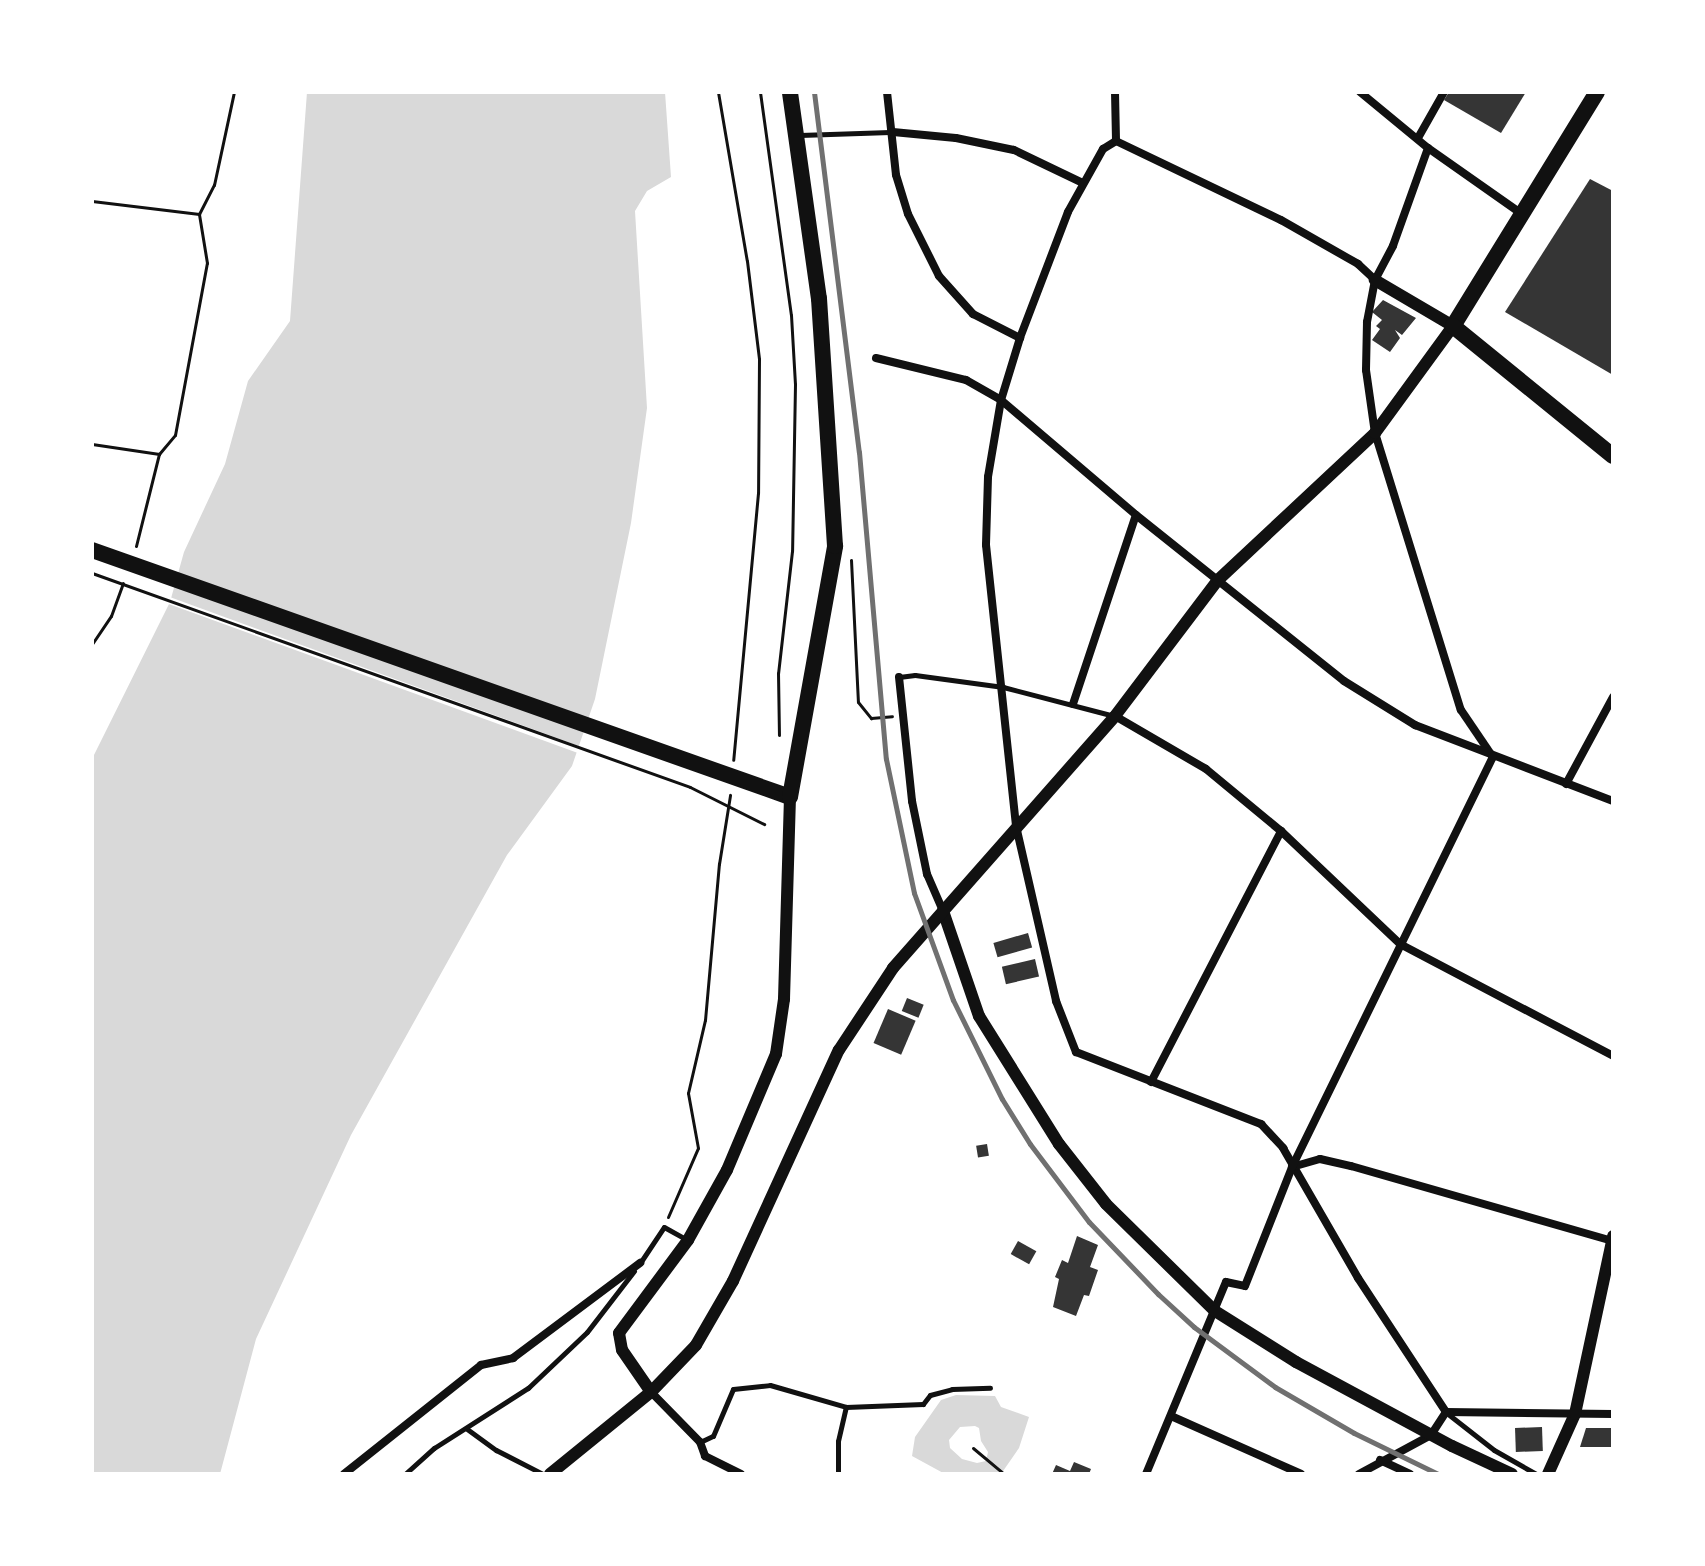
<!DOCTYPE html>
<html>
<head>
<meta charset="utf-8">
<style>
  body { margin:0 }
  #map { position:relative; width:1705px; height:1566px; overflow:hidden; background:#fff; font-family:"Source Sans 3",sans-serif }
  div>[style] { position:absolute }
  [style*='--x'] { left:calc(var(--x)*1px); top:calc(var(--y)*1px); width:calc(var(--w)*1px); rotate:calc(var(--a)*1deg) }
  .water>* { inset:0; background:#d9d9d9 }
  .pier>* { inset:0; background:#fff; transform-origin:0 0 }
  .building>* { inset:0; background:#353535; transform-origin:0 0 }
  .path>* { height:3px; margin:-1.5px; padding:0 1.5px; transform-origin:1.5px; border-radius:1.5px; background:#111 }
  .service>* { height:5px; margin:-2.5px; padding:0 2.5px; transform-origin:2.5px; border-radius:2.5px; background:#111 }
  .minor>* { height:8px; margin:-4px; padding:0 4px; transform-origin:4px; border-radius:4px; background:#111 }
  .tertiary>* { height:12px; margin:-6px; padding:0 6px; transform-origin:6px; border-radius:6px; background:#111 }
  .primary>* { height:16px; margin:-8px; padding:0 8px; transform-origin:8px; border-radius:8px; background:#111 }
  .rail>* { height:5px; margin:-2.5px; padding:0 2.5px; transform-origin:2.5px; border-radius:2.5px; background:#707070 }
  span { translate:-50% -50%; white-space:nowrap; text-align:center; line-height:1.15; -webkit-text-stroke:6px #fff; paint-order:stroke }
  .frame { position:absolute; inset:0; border:94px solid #fff; pointer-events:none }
</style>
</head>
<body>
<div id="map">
  <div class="water">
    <div style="clip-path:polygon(307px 92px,665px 92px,671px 177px,647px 191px,635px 211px,647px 408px,631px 523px,595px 699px,572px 766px,507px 855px,351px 1135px,256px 1339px,220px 1474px,92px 1474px,92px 759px,170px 602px,184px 552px,225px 464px,248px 381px,290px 321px)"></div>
    <div style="clip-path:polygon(evenodd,956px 1395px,995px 1396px,1001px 1407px,1029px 1417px,1019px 1448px,1001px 1474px,945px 1474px,912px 1456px,915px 1437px,941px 1400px,956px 1395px,975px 1426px,979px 1428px,981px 1441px,988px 1452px,986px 1461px,977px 1463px,962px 1459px,950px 1448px,949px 1440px,960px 1427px,975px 1426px)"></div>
  </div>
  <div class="pier">
    <div style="left:167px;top:596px;width:442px;height:7px;rotate:20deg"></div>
  </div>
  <div class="building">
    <div style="clip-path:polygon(1449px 92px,1526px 92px,1501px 133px,1444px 100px)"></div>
    <div style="clip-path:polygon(1590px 179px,1613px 191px,1613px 375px,1505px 312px)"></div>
    <div style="clip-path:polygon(1383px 300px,1416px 318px,1402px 335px,1395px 330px,1400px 338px,1390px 352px,1372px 340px,1380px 329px,1376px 326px,1382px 320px,1372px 312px)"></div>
    <div style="left:1028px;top:933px;width:15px;height:36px;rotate:74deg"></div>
    <div style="left:1035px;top:959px;width:18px;height:34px;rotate:77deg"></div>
    <div style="left:907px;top:998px;width:18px;height:14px;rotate:22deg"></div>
    <div style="left:888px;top:1009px;width:30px;height:37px;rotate:23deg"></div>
    <div style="left:987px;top:1144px;width:12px;height:11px;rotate:81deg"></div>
    <div style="clip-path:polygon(1077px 1236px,1098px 1245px,1090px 1267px,1098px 1270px,1089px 1296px,1084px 1295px,1076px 1316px,1053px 1307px,1059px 1279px,1055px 1277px,1062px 1260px,1068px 1263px)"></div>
    <div style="left:1018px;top:1241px;width:21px;height:15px;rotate:29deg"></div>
    <div style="left:1542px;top:1427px;width:24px;height:27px;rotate:88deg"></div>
    <div style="clip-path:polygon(1586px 1428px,1613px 1428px,1613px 1447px,1580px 1447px)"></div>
    <div style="clip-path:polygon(1074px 1462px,1091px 1469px,1089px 1474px,1052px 1474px,1056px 1465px,1070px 1471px)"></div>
  </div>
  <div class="path">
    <div style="--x:718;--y:92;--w:171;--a:80.3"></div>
    <div style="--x:747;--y:261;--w:99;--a:83"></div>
    <div style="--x:759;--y:359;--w:134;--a:90.4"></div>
    <div style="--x:758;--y:493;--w:268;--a:95.3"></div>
    <div style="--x:760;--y:92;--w:225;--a:82.1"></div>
    <div style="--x:791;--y:315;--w:69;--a:86.7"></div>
    <div style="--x:795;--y:384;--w:167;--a:91"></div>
    <div style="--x:792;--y:551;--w:123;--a:96.5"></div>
    <div style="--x:778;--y:673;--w:62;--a:89.1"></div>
    <div style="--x:92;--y:201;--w:108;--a:6.9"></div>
    <div style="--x:92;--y:444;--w:68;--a:8.5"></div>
    <div style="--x:159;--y:454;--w:25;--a:-50"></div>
    <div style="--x:175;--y:435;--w:175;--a:-79.5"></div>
    <div style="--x:207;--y:263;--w:50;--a:-99.3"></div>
    <div style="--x:199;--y:214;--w:33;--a:-63"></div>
    <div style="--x:214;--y:185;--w:95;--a:-77.9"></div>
    <div style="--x:136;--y:546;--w:95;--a:-76"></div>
    <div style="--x:851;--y:560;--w:142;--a:87.2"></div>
    <div style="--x:858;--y:702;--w:21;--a:51"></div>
    <div style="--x:871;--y:718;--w:21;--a:-5"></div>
    <div style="--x:92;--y:573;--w:635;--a:19.69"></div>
    <div style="--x:690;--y:787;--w:83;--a:26.6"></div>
    <div style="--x:92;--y:644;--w:34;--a:-56"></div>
    <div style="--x:111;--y:616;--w:35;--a:-70"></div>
    <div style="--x:668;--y:1217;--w:75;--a:-66.5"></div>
    <div style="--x:698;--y:1148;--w:56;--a:-100.3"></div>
    <div style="--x:688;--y:1093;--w:75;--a:-76.9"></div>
    <div style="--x:705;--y:1020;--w:157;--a:-84.9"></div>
    <div style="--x:719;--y:864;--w:70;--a:-80.9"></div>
    <div style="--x:973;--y:1448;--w:40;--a:40"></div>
  </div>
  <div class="service">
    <div style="--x:800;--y:135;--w:90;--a:-1.9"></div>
    <div style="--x:899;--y:677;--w:16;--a:-7"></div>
    <div style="--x:915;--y:675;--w:89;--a:7.8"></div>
    <div style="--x:1003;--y:687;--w:115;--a:14.6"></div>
    <div style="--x:640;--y:1263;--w:43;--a:-56.3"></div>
    <div style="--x:664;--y:1227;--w:26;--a:29"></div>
    <div style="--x:1448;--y:1414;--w:58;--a:38"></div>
    <div style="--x:1494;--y:1450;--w:48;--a:29.7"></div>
    <div style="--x:467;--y:1429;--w:36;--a:36"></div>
    <div style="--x:496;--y:1450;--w:53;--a:27.1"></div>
    <div style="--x:700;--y:1442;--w:14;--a:-25"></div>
    <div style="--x:713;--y:1436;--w:51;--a:-66.9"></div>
    <div style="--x:733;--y:1389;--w:37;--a:-6"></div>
    <div style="--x:770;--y:1385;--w:79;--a:16.1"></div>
    <div style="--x:846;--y:1407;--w:77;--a:-2.2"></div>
    <div style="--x:923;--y:1404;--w:11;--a:-52"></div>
    <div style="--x:930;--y:1395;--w:23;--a:-15"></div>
    <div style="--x:952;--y:1389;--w:38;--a:-2"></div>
    <div style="--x:405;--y:1474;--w:39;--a:-42"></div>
    <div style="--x:434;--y:1448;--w:112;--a:-32.6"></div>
    <div style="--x:528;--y:1388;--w:81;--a:-43.5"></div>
    <div style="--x:587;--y:1332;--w:77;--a:-52.4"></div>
    <div style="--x:838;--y:1474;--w:33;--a:-90"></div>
    <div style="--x:838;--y:1441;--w:35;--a:-77"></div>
  </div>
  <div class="minor">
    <div style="--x:887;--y:92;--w:83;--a:83.8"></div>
    <div style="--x:896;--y:175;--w:41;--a:72.9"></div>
    <div style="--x:908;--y:214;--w:69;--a:63.4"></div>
    <div style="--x:939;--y:276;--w:51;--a:48.2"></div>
    <div style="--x:973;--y:314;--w:53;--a:27.1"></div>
    <div style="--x:1115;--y:92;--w:49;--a:88.8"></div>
    <div style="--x:1360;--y:92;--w:88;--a:39.5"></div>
    <div style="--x:1428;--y:148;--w:104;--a:109.7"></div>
    <div style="--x:1393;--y:246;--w:38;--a:118"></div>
    <div style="--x:1375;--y:280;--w:43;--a:100.8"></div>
    <div style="--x:1367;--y:322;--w:48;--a:91.2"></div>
    <div style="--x:1366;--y:370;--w:64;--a:81.9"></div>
    <div style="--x:1375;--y:433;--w:290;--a:72.8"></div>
    <div style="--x:1461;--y:710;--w:57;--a:55.8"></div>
    <div style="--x:893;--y:132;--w:63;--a:5.4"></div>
    <div style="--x:956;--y:138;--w:59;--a:11.7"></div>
    <div style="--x:1014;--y:150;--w:76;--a:25.6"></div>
    <div style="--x:1418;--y:138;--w:53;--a:-60.5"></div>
    <div style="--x:1116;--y:141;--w:15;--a:148"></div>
    <div style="--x:1103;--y:149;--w:72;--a:119.1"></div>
    <div style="--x:1068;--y:212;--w:135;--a:110.9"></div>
    <div style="--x:1020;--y:338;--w:65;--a:107"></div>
    <div style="--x:1001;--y:400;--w:78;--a:99.6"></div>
    <div style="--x:988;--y:477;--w:68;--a:91.7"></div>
    <div style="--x:986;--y:545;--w:283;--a:83.9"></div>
    <div style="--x:1016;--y:826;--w:180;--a:77.1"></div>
    <div style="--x:1056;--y:1001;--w:55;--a:68.6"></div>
    <div style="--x:1076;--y:1052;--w:199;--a:21.3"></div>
    <div style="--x:1261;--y:1124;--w:33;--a:47"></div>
    <div style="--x:1283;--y:1148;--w:150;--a:60"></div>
    <div style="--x:1358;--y:1278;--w:160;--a:56.7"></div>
    <div style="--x:1116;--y:141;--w:183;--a:25.6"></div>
    <div style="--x:1281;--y:220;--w:89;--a:29.7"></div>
    <div style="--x:1358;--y:264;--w:23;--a:43"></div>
    <div style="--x:1428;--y:148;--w:115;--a:35.1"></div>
    <div style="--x:876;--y:358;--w:93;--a:13.7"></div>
    <div style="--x:966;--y:380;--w:40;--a:29.7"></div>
    <div style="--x:1001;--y:400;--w:177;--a:40.4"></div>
    <div style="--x:1136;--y:515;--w:266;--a:38.6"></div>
    <div style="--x:1344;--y:681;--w:84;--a:31.8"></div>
    <div style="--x:1415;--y:725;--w:212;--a:21"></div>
    <div style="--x:899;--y:677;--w:125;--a:84"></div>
    <div style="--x:912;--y:801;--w:75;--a:78.4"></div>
    <div style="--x:927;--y:874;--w:40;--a:66.6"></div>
    <div style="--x:1073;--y:704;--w:199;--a:-71.6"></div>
    <div style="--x:1115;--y:716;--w:105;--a:30.2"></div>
    <div style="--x:1206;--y:769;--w:97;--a:39.6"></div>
    <div style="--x:1281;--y:831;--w:164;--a:43.5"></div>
    <div style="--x:1400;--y:944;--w:241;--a:27.7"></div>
    <div style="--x:1566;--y:784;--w:99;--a:-61.6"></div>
    <div style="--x:1151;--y:1082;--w:283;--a:-62.6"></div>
    <div style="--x:1292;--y:1167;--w:29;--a:-16"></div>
    <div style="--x:1320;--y:1159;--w:32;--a:13"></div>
    <div style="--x:1351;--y:1166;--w:273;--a:16"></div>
    <div style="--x:651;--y:1392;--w:70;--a:45.6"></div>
    <div style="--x:700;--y:1442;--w:15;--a:70"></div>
    <div style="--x:705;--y:1456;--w:40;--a:26.6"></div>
    <div style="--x:1446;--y:1412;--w:167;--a:0.7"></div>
    <div style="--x:1171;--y:1416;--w:142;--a:24"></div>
    <div style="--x:1380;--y:1460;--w:33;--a:25"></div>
    <div style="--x:344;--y:1474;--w:175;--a:-38.5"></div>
    <div style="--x:481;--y:1365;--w:33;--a:-12"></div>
    <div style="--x:513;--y:1358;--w:159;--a:-36.8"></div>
    <div style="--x:1146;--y:1474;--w:208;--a:-67.4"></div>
    <div style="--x:1226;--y:1282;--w:19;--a:12"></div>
    <div style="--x:1245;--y:1286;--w:128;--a:-68.4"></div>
    <div style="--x:1292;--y:1167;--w:457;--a:-63.9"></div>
    <div style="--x:1359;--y:1474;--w:82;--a:-28.4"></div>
    <div style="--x:1431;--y:1435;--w:27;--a:-57"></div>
  </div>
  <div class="tertiary">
    <div style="--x:943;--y:911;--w:111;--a:71.1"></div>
    <div style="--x:979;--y:1016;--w:151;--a:58"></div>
    <div style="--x:1059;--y:1144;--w:76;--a:51.9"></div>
    <div style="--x:1106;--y:1204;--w:153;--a:44.5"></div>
    <div style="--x:1215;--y:1311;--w:96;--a:32.2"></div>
    <div style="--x:1296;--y:1362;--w:177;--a:28.3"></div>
    <div style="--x:1452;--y:1446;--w:66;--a:25"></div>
    <div style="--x:651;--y:1392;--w:51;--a:-124.6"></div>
    <div style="--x:622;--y:1350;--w:17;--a:-100"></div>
    <div style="--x:619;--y:1333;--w:116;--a:-53.4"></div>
    <div style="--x:688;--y:1240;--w:80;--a:-60.9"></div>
    <div style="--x:727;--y:1170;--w:126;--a:-67.1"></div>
    <div style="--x:776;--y:1054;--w:56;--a:-81.7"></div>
    <div style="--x:784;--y:999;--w:202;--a:-88.3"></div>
    <div style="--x:550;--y:1474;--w:130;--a:-39.1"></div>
    <div style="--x:651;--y:1392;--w:65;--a:-46.2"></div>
    <div style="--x:696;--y:1345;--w:74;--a:-60"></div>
    <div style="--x:733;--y:1281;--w:254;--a:-65.4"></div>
    <div style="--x:839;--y:1050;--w:98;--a:-56.6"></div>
    <div style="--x:893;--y:968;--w:336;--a:-48.6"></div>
    <div style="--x:1115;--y:716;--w:171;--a:-52.9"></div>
    <div style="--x:1218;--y:580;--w:215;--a:-43.1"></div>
    <div style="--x:1375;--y:433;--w:132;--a:-53.9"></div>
    <div style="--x:1453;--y:326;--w:91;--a:-149.5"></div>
    <div style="--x:1548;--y:1474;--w:66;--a:-65.8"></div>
    <div style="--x:1575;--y:1414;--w:182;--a:-77.9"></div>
  </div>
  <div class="primary">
    <div style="--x:1597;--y:92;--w:275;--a:121.6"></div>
    <div style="--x:1453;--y:326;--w:206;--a:39.1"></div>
    <div style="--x:92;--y:550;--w:740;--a:19.49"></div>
    <div style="--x:790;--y:797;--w:255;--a:-79.8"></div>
    <div style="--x:835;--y:546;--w:248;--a:-93.7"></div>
    <div style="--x:819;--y:299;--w:209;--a:-98"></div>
  </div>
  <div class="rail">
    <div style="--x:814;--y:92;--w:363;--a:82.9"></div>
    <div style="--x:859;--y:452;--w:308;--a:85"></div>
    <div style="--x:886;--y:759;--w:137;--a:78.2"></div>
    <div style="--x:914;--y:893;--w:114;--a:70"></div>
    <div style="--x:953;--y:1000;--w:110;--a:63.7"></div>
    <div style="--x:1002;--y:1099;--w:53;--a:58.1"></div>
    <div style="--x:1030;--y:1144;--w:98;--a:52.9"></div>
    <div style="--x:1089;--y:1222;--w:100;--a:46.2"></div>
    <div style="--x:1158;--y:1294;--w:49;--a:42.5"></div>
    <div style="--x:1194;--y:1327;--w:101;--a:36.5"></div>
    <div style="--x:1275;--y:1387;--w:91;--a:30.2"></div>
    <div style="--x:1354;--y:1433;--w:93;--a:26"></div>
  </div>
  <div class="frame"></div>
</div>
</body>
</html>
